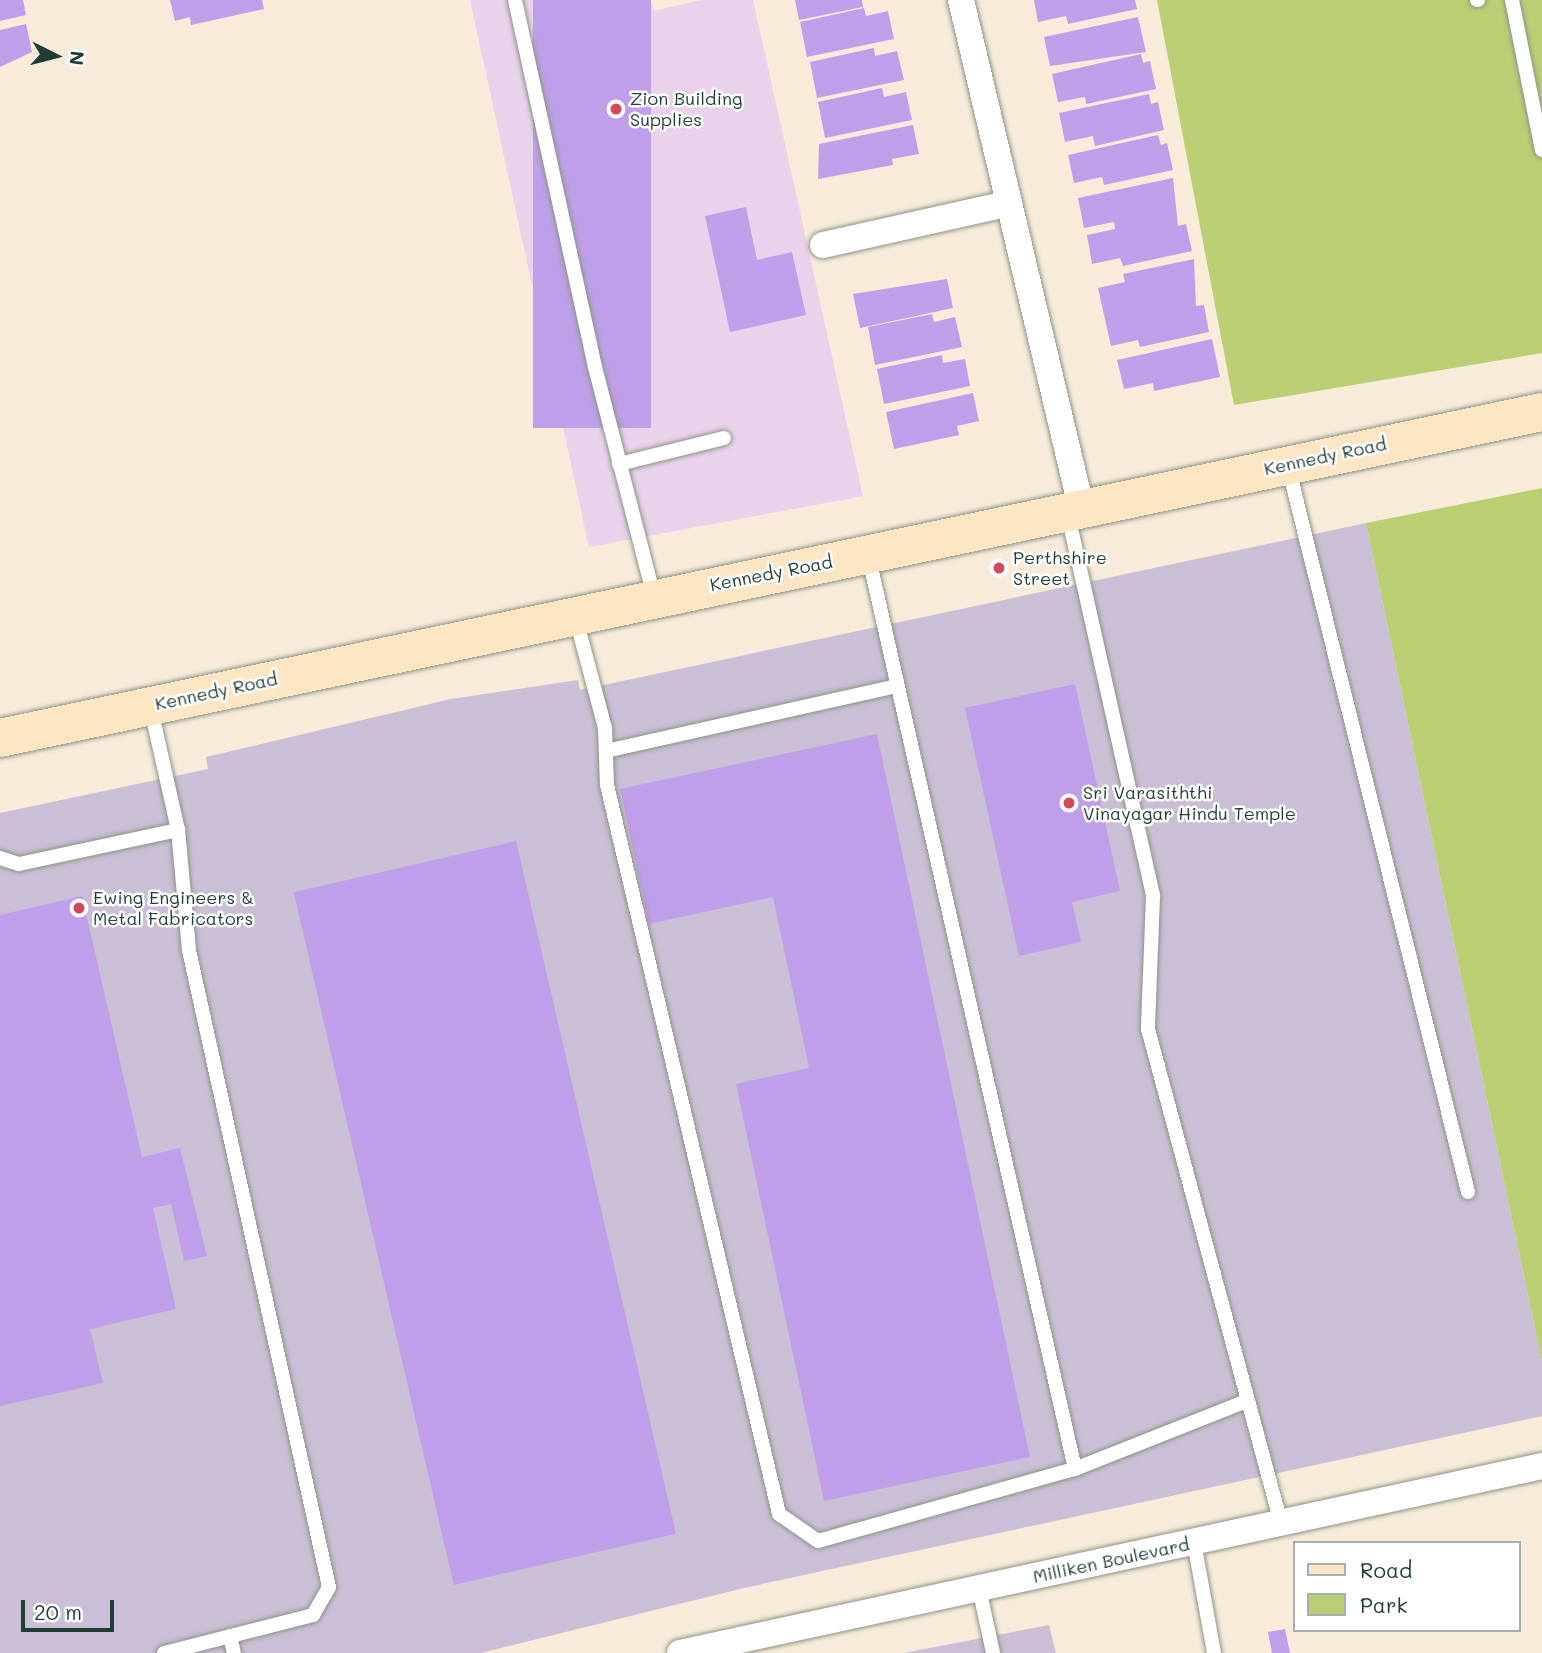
<!DOCTYPE html>
<html>
<head>
<meta charset="utf-8">
<style>
  body { margin:0 }
  #map { position:relative; width:1542px; height:1653px; overflow:hidden; background:#f8ebd9; font-family:Mali,sans-serif }
  div>[style] { position:absolute }
  [style*='--x'] { left:calc(var(--x)*1px); top:calc(var(--y)*1px); width:calc(var(--w)*1px); rotate:calc(var(--a)*1deg) }
  .built>* { inset:0; background:#ead1ec }
  .industrial>* { inset:0; background:#cabfd6 }
  .green>* { inset:0; background:#bacf73 }
  .building>* { inset:0; background:#bf9fe9; transform-origin:0 0 }
  .roads { filter:drop-shadow(0 0 2px #8c9486) drop-shadow(0 0 2px #8c9486) }
  .service>* { height:14px; margin:-7px; padding:0 7px; transform-origin:7px; border-radius:7px; background:#fff }
  .minor>* { height:26px; margin:-13px; padding:0 13px; transform-origin:13px; border-radius:13px; background:#fff }
  .secondary>* { height:38px; margin:-19px; padding:0 19px; transform-origin:19px; border-radius:19px; background:#fce6c4 }
  .dots>* { width:19px; height:19px; translate:-50% -50%; box-sizing:border-box; border:4px solid #fff; border-radius:50% }
  span { translate:-50% -50%; white-space:nowrap; text-align:center; line-height:1.15; -webkit-text-stroke:5px #fff; paint-order:stroke }
  .poi-label { font-size:18px; color:#1f3d34 }
  .left { translate:0 -50%; text-align:left }
  .street-label { font-size:18px; color:#1f3d34 }
  .legend { position:absolute; left:1293px; top:1541px; width:228px; height:91px; box-sizing:border-box; background:#fff; border:2px solid #a5b1ae; margin:0; padding:9px 12px; list-style:none; font-size:21px; color:#1f3d34 }
  .legend li { display:flex; align-items:center; gap:14px; height:35px }
  .legend b { width:35px; border:2px solid #a5b1ae }
  .north { position:absolute; left:21px; top:21px; width:70px; height:70px; -webkit-text-stroke:5px #fff; paint-order:stroke; rotate:96deg; font-size:19px; font-weight:700; line-height:28px; text-align:center; color:#1f3d34 }
  .north::after { content:''; display:block; margin:auto; width:24px; height:32px; background:#1f3d34; clip-path:polygon(50% 0,100% 100%,50% 72%,0 100%) }
  .scale { position:absolute; left:21px; top:1600px; width:93px; height:32px; box-sizing:border-box; border:4px solid #1f3d34; border-top:0; padding-left:9px; font-size:21px; line-height:24px; white-space:nowrap; color:#1f3d34; -webkit-text-stroke:5px #fff; paint-order:stroke }
</style>
</head>
<body>
<div id="map">
  <div class="built">
    <div style="clip-path:polygon(470px 0,651px 0,654px 11px,701px 0,753px 0,863px 496px,589px 547px)"></div>
  </div>
  <div class="industrial">
    <div style="clip-path:polygon(1366px 523px,1542px 1362px,1542px 1416px,744px 1588px,481px 1653px,0 1653px,0 813px,208px 769px,206px 757px,451px 699px,578px 680px,580px 690px)"></div>
    <div style="clip-path:polygon(1049px 1625px,1056px 1653px,904px 1653px)"></div>
  </div>
  <div class="green">
    <div style="clip-path:polygon(1157px 0,1542px 0,1542px 353px,1234px 405px)"></div>
    <div style="clip-path:polygon(1542px 488px,1542px 1362px,1366px 523px)"></div>
  </div>
  <div class="building">
    <div style="clip-path:polygon(0 0,23px 0,26px 15px,0 21px)"></div>
    <div style="clip-path:polygon(170px 0,262px 0,264px 9px,191px 25px,190px 17px,175px 21px)"></div>
    <div style="left:533px;top:0;width:118px;height:428px"></div>
    <div style="clip-path:polygon(795px 0,862px 0,863px 7px,799px 20px)"></div>
    <div style="clip-path:polygon(1034px 0,1135px 0,1137px 9px,1068px 24px,1066px 16px,1038px 22px)"></div>
    <div style="clip-path:polygon(864px 8px,866px 16px,888px 11px,894px 39px,807px 57px,800px 22px)"></div>
    <div style="clip-path:polygon(1138px 17px,1146px 52px,1050px 66px,1044px 37px)"></div>
    <div style="clip-path:polygon(26px 24px,32px 52px,0 67px,0 30px)"></div>
    <div style="clip-path:polygon(874px 48px,875px 56px,897px 51px,904px 80px,817px 98px,810px 62px)"></div>
    <div style="clip-path:polygon(1141px 54px,1143px 63px,1150px 61px,1156px 89px,1086px 104px,1085px 97px,1058px 102px,1052px 74px)"></div>
    <div style="clip-path:polygon(882px 88px,884px 97px,906px 92px,912px 120px,825px 138px,818px 102px)"></div>
    <div style="clip-path:polygon(1149px 94px,1151px 104px,1158px 102px,1164px 130px,1095px 146px,1093px 136px,1065px 142px,1059px 113px)"></div>
    <div style="clip-path:polygon(913px 125px,919px 154px,892px 159px,893px 165px,818px 179px,819px 144px)"></div>
    <div style="clip-path:polygon(1158px 135px,1161px 145px,1167px 143px,1173px 170px,1104px 185px,1102px 177px,1074px 183px,1068px 155px)"></div>
    <div style="clip-path:polygon(1173px 178px,1178px 226px,1186px 224px,1192px 251px,1123px 266px,1120px 258px,1092px 264px,1087px 235px,1115px 229px,1114px 222px,1084px 228px,1078px 198px)"></div>
    <div style="clip-path:polygon(746px 207px,757px 260px,792px 252px,806px 315px,730px 332px,705px 216px)"></div>
    <div style="clip-path:polygon(1194px 259px,1196px 306px,1204px 305px,1209px 332px,1140px 347px,1138px 340px,1111px 346px,1098px 288px,1125px 282px,1123px 274px)"></div>
    <div style="clip-path:polygon(947px 279px,953px 308px,860px 328px,853px 294px)"></div>
    <div style="clip-path:polygon(932px 314px,934px 322px,955px 317px,962px 347px,875px 365px,868px 327px)"></div>
    <div style="clip-path:polygon(1212px 339px,1220px 377px,1154px 391px,1153px 383px,1124px 389px,1117px 360px)"></div>
    <div style="clip-path:polygon(942px 355px,943px 363px,965px 359px,970px 386px,884px 404px,877px 369px)"></div>
    <div style="clip-path:polygon(973px 393px,979px 421px,957px 426px,959px 435px,894px 449px,886px 412px)"></div>
    <div style="clip-path:polygon(1075px 684px,1120px 891px,1072px 902px,1081px 942px,1019px 956px,965px 708px)"></div>
    <div style="clip-path:polygon(877px 734px,1030px 1457px,824px 1501px,736px 1084px,809px 1068px,773px 897px,649px 924px,620px 789px)"></div>
    <div style="left:516px;top:841px;width:711px;height:228px;rotate:77deg"></div>
    <div style="clip-path:polygon(82px 896px,142px 1157px,180px 1148px,207px 1256px,184px 1261px,171px 1204px,153px 1208px,176px 1309px,90px 1329px,103px 1383px,0 1406px,0 915px)"></div>
    <div style="clip-path:polygon(1285px 1629px,1290px 1653px,1272px 1653px,1268px 1632px)"></div>
  </div>
  <div class="roads">
    <div class="service">
      <div style="--x:515;--y:0;--w:376;--a:77.7"></div>
      <div style="--x:595;--y:367;--w:236;--a:75.6"></div>
      <div style="--x:1477;--y:0;--w:1;--a:0"></div>
      <div style="--x:1512;--y:0;--w:153;--a:78.7"></div>
      <div style="--x:619;--y:464;--w:108;--a:-13.9"></div>
      <div style="--x:1288;--y:466;--w:748;--a:76.08"></div>
      <div style="--x:1068;--y:515;--w:390;--a:77.4"></div>
      <div style="--x:1153;--y:896;--w:133;--a:92.2"></div>
      <div style="--x:1148;--y:1029;--w:512;--a:74.93"></div>
      <div style="--x:576;--y:619;--w:113;--a:75.1"></div>
      <div style="--x:605;--y:728;--w:57;--a:88"></div>
      <div style="--x:607;--y:785;--w:749;--a:76.72"></div>
      <div style="--x:779;--y:1514;--w:47;--a:34.7"></div>
      <div style="--x:818;--y:1541;--w:267;--a:-15.7"></div>
      <div style="--x:1075;--y:1469;--w:938;--a:-102.75"></div>
      <div style="--x:606;--y:751;--w:298;--a:-12.6"></div>
      <div style="--x:0;--y:858;--w:20;--a:18"></div>
      <div style="--x:19;--y:864;--w:163;--a:-12.1"></div>
      <div style="--x:178;--y:830;--w:124;--a:-102.6"></div>
      <div style="--x:1075;--y:1469;--w:185;--a:-21.6"></div>
      <div style="--x:1194;--y:1542;--w:113;--a:79.8"></div>
      <div style="--x:979;--y:1588;--w:66;--a:77.8"></div>
      <div style="--x:230;--y:1636;--w:17;--a:77"></div>
      <div style="--x:164;--y:1653;--w:154;--a:-14.3"></div>
      <div style="--x:313;--y:1615;--w:32;--a:-60"></div>
      <div style="--x:329;--y:1587;--w:652;--a:-102.4"></div>
      <div style="--x:189;--y:950;--w:121;--a:-95.2"></div>
    </div>
    <div class="minor">
      <div style="--x:961;--y:0;--w:521;--a:76.68"></div>
      <div style="--x:823;--y:245;--w:188;--a:-12.6"></div>
      <div style="--x:680;--y:1653;--w:882;--a:-12.24"></div>
    </div>
    <div class="secondary">
      <div style="--x:0;--y:738;--w:1576;--a:-11.94"></div>
    </div>
  </div>
  <div class="dots">
    <div style="left:616px;top:109px;background:#d1495b"></div>
    <div style="left:999px;top:568px;background:#d1495b"></div>
    <div style="left:1069px;top:803px;background:#d1495b"></div>
    <div style="left:79px;top:908px;background:#d1495b"></div>
  </div>
  <div class="poi-label">
    <span class="left" style="left:630px;top:109px">Zion Building<br>Supplies</span>
    <span class="left" style="left:1013px;top:568px">Perthshire<br>Street</span>
    <span class="left" style="left:1083px;top:803px">Sri Varasiththi<br>Vinayagar Hindu Temple</span>
    <span class="left" style="left:93px;top:908px">Ewing Engineers &amp;<br>Metal Fabricators</span>
  </div>
  <div class="street-label">
    <span style="left:1325px;top:456px;rotate:-12deg">Kennedy Road</span>
    <span style="left:771px;top:573px;rotate:-11deg">Kennedy Road</span>
    <span style="left:216px;top:691px;rotate:-12deg">Kennedy Road</span>
    <span style="left:1111px;top:1560px;rotate:-12deg">Milliken Boulevard</span>
  </div>
  <ul class="legend">
  <li><b style="height:9px;background:#fce6c4"></b>Road</li>
  <li><b style="height:19px;background:#bacf73"></b>Park</li>
  </ul>
  <div class="north">N</div>
  <div class="scale">20 m</div>
</div>
</body>
</html>
